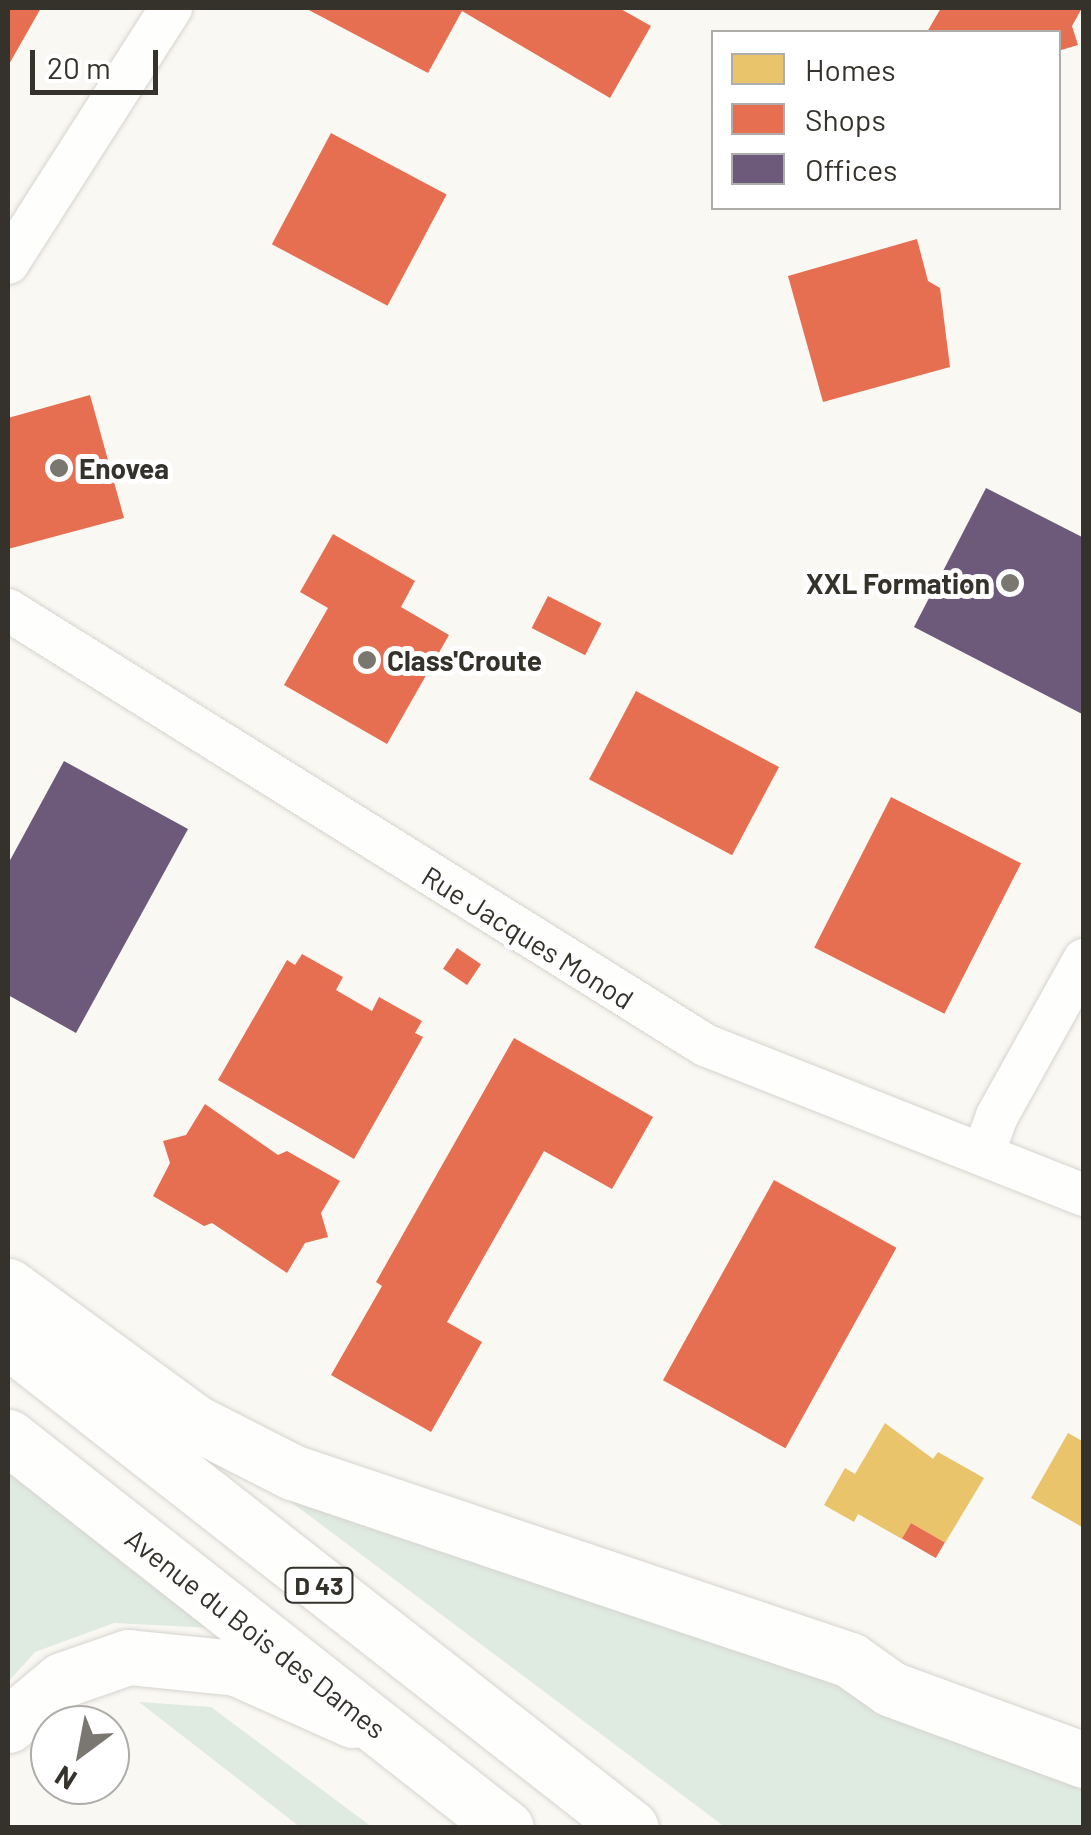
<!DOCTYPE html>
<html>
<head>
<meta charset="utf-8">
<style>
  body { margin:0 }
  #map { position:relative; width:1091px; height:1835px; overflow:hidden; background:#faf8f2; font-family:Barlow,sans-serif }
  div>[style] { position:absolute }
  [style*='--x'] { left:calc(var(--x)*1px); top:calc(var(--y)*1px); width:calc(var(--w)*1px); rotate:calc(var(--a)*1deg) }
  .green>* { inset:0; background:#dfeae0 }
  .homes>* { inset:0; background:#e9c46a }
  .shops>* { inset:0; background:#e76f51; transform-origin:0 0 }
  .offices>* { inset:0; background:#6d597a }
  .roads { filter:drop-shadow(0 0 2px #d6d4ce) drop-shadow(0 0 2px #d6d4ce) }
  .minor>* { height:42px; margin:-21px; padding:0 21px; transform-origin:21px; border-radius:21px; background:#fefefd }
  .major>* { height:55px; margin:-27.5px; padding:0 27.5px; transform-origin:27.5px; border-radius:27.5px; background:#fefefd }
  .highway>* { height:55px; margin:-27.5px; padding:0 27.5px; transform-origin:27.5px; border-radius:27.5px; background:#fefefd }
  .dots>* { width:28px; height:28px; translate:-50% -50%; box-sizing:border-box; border:5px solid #fff; border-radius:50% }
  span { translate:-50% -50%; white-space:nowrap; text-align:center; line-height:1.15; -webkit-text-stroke:10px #fff; paint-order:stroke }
  .shield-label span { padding:2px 8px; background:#fff; border:2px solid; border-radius:8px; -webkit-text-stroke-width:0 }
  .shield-label { font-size:25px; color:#35322b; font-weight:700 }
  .poi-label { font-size:28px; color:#35322b; font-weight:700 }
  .left { translate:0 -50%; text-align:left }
  .right { translate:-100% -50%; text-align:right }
  .street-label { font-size:28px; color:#35322b }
  .frame { position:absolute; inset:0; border:10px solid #35322b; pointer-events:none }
  .legend { position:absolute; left:711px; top:30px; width:350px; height:180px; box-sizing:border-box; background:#fff; border:2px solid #aeadaa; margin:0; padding:12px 18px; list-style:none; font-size:30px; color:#35322b }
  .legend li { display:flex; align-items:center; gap:20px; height:50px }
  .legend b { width:50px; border:2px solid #aeadaa }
  .north { position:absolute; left:30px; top:1705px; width:100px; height:100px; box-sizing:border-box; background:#fff; border:2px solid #aeadaa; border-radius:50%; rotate:212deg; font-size:28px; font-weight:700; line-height:40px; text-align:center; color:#35322b }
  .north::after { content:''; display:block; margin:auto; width:35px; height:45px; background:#7a7771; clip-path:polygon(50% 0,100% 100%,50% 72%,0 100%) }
  .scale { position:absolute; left:30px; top:50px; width:128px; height:45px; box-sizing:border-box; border:5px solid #35322b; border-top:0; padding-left:12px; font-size:30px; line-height:35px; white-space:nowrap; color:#35322b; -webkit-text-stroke:8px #fff; paint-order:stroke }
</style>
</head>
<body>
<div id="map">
  <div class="green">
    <div style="clip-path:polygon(8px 1466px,213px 1628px,114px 1623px,35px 1652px,8px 1682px)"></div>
    <div style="clip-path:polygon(287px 1499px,1083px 1744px,1083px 1827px,725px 1827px)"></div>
    <div style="clip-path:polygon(139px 1702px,211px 1707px,372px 1827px,300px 1827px)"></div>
  </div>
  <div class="homes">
    <div style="clip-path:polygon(885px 1423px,933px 1459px,938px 1452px,984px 1478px,945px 1543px,911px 1523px,902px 1539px,858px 1514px,854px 1522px,824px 1505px,845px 1468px,855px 1474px)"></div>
    <div style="clip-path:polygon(1068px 1433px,1084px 1442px,1084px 1528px,1031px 1498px)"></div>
  </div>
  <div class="shops">
    <div style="clip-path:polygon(8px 8px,41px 8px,8px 66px)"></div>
    <div style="clip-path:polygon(305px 8px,619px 8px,651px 26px,610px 98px,462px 11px,428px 73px)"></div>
    <div style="clip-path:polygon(941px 8px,1082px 8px,1072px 26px,1078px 45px,1058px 51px,1058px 32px,927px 32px)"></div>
    <div style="left:331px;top:133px;width:131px;height:126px;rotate:28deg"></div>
    <div style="clip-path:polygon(917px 239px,928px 281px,940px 288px,950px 367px,823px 402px,788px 276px)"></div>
    <div style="clip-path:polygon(90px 395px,124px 518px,8px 549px,8px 418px)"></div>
    <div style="clip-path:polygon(333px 534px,415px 581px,401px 607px,449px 635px,387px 744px,284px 685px,328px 608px,300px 592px)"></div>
    <div style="left:548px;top:596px;width:60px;height:36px;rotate:27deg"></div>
    <div style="left:636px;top:691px;width:162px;height:100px;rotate:28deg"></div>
    <div style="left:891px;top:797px;width:146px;height:169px;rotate:27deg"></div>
    <div style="left:457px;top:948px;width:29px;height:25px;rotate:34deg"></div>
    <div style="clip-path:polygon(302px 954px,343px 977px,336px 990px,372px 1011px,379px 997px,422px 1021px,415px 1033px,423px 1037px,354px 1159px,218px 1080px,287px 960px,295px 965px)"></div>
    <div style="clip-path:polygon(514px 1038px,653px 1117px,612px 1189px,544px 1151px,447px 1322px,482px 1342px,431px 1432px,331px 1375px,382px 1286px,376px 1282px)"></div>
    <div style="clip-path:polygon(205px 1104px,278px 1155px,287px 1151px,340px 1181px,321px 1213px,328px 1237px,305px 1243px,287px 1273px,212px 1223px,204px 1226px,153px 1196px,170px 1163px,163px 1141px,186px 1135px)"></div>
    <div style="left:774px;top:1180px;width:140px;height:229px;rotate:29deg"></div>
    <div style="left:911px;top:1523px;width:39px;height:18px;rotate:30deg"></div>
  </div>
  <div class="offices">
    <div style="clip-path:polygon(986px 488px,1084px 538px,1084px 715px,914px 627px)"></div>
    <div style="clip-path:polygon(64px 761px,188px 829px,76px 1033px,8px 995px,8px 864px)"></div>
  </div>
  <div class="roads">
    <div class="minor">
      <div style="--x:8;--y:263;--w:303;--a:-57.4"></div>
      <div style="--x:8;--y:610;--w:822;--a:31.97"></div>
      <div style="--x:705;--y:1045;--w:408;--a:21.6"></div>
      <div style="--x:983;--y:1154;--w:40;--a:-69.8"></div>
      <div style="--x:997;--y:1116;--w:179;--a:-60.9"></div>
    </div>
    <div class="major">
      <div style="--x:8;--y:1725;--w:70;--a:-39.8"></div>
      <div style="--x:62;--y:1680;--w:70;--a:-19.2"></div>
      <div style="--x:128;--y:1657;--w:109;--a:5.8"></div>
      <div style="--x:236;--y:1668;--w:128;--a:24"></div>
    </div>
    <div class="highway">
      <div style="--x:8;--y:1286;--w:233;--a:36.1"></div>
      <div style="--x:196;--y:1423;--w:108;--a:27"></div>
      <div style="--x:292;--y:1472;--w:589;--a:18.62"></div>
      <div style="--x:850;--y:1660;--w:50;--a:35.3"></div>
      <div style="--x:891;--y:1689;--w:206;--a:20.2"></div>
      <div style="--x:8;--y:1340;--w:791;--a:38.07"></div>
      <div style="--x:8;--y:1437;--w:633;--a:38.14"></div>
    </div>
  </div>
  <div class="dots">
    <div style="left:59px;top:468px;background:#7a7771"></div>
    <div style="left:1010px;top:583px;background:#7a7771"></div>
    <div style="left:367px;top:660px;background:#7a7771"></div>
  </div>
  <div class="shield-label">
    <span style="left:319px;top:1585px">D 43</span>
  </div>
  <div class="poi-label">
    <span class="left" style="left:79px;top:468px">Enovea</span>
    <span class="right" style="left:990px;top:583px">XXL Formation</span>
    <span class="left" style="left:387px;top:660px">Class'Croute</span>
  </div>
  <div class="street-label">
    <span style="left:528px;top:937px;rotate:32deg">Rue Jacques Monod</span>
    <span style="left:256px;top:1633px;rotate:38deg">Avenue du Bois des Dames</span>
  </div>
  <div class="frame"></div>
  <ul class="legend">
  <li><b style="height:28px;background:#e9c46a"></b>Homes</li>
  <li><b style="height:28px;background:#e76f51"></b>Shops</li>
  <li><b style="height:28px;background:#6d597a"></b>Offices</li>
  </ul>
  <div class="north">N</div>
  <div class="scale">20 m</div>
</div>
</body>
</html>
